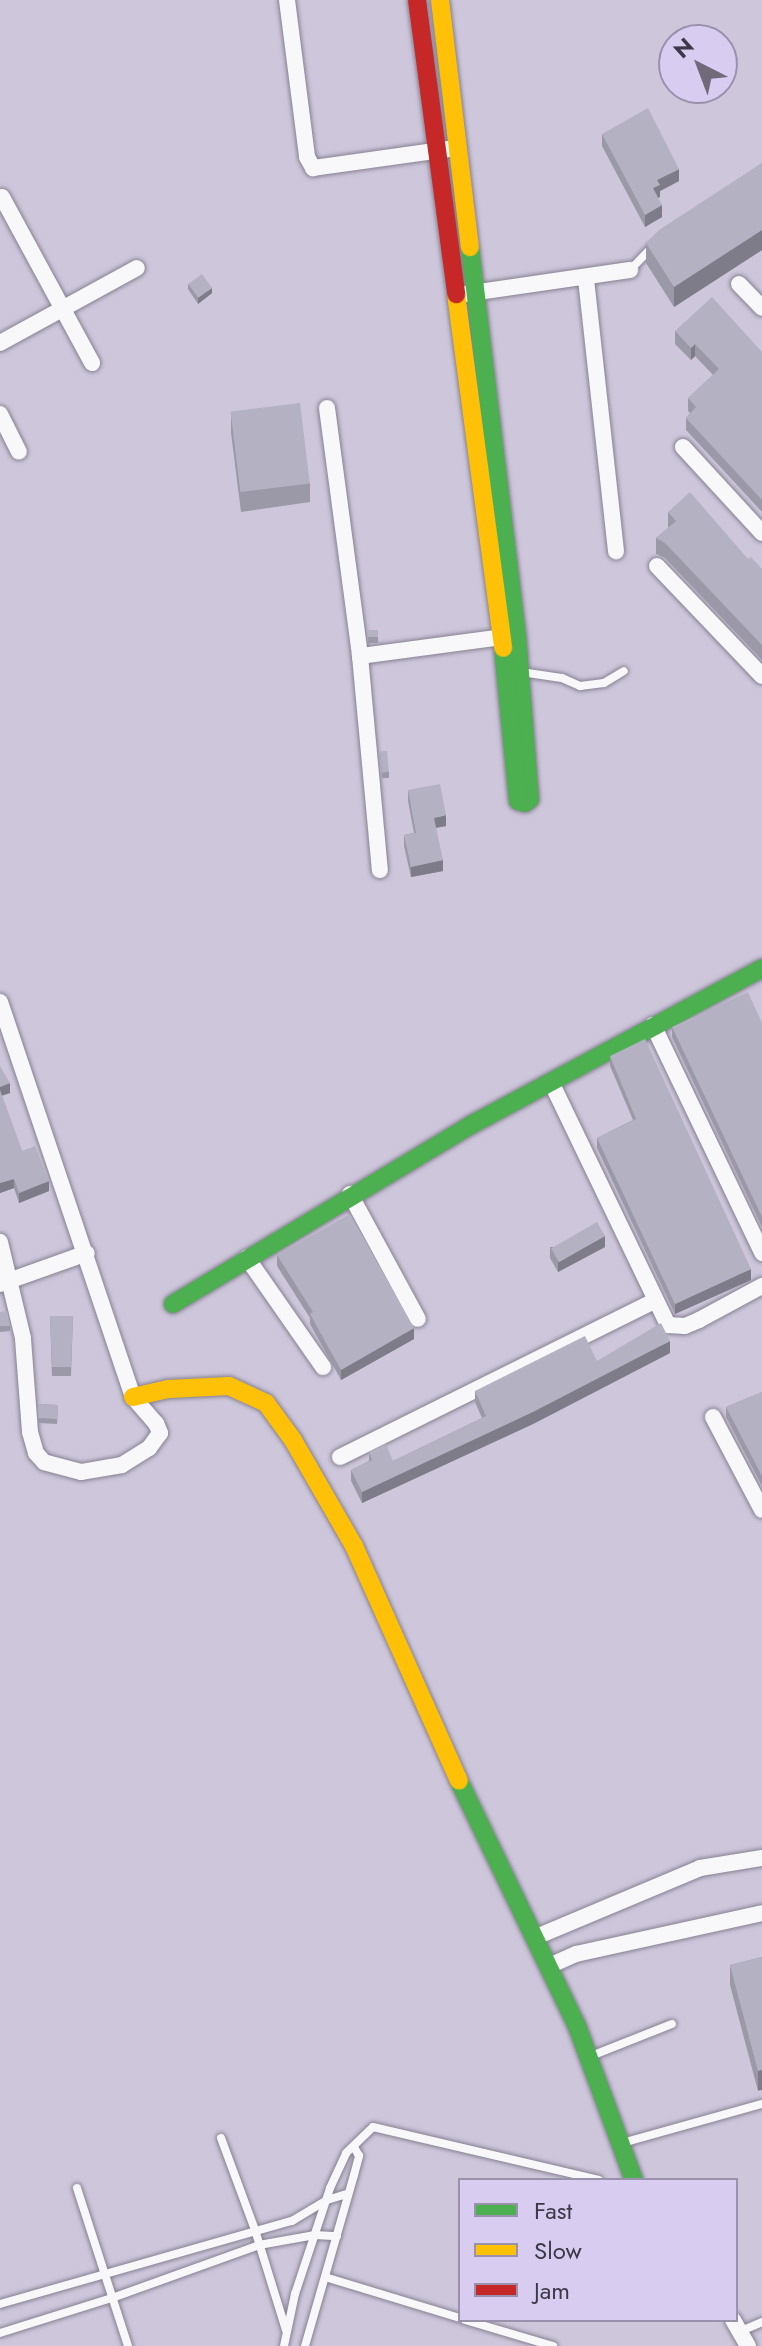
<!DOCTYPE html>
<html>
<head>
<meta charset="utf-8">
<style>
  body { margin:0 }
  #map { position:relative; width:762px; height:2346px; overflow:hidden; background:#cec7dc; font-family:Jost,sans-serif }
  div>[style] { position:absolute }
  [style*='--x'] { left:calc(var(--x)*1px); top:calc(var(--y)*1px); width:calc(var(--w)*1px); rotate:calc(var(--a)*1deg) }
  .roads { filter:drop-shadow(0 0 2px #868191) drop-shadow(0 0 2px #868191) }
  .lane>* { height:8px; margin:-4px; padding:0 4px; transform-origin:4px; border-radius:4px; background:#f8f7fa }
  .street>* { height:16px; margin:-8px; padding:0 8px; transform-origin:8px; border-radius:8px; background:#f8f7fa }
  .fast>* { height:18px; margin:-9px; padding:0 9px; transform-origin:9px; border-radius:9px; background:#4caf50 }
  .slow>* { height:18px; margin:-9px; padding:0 9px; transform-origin:9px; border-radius:9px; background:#ffc107 }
  .jam>* { height:18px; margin:-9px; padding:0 9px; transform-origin:9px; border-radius:9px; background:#c62828 }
  .wall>* { inset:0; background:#9b98a7; transform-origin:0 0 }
  .shaded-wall>* { inset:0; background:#7e7c88; transform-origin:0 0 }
  .building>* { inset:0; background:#b4b1c2; transform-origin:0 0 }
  span { translate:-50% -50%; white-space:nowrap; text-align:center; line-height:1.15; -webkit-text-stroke:6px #d8ccf1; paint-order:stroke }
  .legend { position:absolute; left:458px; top:2178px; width:280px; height:144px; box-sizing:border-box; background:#d8ccf1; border:2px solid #9a91ad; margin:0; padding:10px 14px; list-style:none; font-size:24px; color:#3d3847 }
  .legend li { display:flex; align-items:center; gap:16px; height:40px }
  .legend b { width:40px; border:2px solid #9a91ad }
  .north { position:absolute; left:658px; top:24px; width:80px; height:80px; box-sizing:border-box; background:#d8ccf1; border:2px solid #9a91ad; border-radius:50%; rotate:318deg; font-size:22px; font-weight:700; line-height:32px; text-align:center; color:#3d3847 }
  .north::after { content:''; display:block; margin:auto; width:28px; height:36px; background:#706a7b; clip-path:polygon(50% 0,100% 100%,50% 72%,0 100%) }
</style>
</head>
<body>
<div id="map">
  <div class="roads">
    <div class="lane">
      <div style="--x:630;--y:270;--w:32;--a:-46"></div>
      <div style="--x:521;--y:672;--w:41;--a:8.3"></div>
      <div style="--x:562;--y:678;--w:20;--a:24"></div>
      <div style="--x:580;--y:686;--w:24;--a:-7"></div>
      <div style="--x:604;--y:683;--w:23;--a:-31"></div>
      <div style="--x:591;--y:2056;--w:87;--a:-21.6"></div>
      <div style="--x:221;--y:2138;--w:98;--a:69.7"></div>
      <div style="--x:255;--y:2230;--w:105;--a:72.8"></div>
      <div style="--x:622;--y:2143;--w:145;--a:-15.6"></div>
      <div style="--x:77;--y:2188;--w:166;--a:72.1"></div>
      <div style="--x:325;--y:2277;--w:141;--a:16.9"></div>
      <div style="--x:0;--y:2304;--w:304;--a:-15.9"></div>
      <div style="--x:292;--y:2221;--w:41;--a:-31"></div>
      <div style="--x:327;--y:2200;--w:21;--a:-17"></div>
      <div style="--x:465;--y:2320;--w:92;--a:16.5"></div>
      <div style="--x:741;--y:2331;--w:23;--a:-23"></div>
      <div style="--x:0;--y:2333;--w:117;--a:-17.4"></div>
      <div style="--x:112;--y:2298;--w:156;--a:-19.8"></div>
      <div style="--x:259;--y:2245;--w:57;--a:-10.1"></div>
      <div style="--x:315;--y:2235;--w:22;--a:3"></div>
      <div style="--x:284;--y:2346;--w:53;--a:-78.1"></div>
      <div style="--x:295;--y:2294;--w:112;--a:-71.7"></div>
      <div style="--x:330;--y:2188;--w:38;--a:-65"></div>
      <div style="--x:346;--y:2153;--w:37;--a:-44"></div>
      <div style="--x:373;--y:2127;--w:232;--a:13.2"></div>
      <div style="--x:305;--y:2346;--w:178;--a:-74"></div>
      <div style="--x:354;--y:2175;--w:20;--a:-75"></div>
      <div style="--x:359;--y:2156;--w:10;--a:-119"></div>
    </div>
    <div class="street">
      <div style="--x:287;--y:0;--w:158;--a:82.7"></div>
      <div style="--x:307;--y:157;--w:13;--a:61"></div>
      <div style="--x:313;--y:168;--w:136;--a:-8"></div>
      <div style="--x:2;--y:197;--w:189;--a:61.5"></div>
      <div style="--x:586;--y:279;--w:274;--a:83.7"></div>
      <div style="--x:739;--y:284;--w:33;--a:46"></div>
      <div style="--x:465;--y:294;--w:167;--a:-8.3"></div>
      <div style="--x:0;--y:343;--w:156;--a:-28.7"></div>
      <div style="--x:327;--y:408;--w:250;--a:82.4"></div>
      <div style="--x:360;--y:656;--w:215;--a:84.7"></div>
      <div style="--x:0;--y:414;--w:42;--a:63.4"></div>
      <div style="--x:683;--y:447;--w:117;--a:47.4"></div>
      <div style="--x:657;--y:566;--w:152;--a:46.3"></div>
      <div style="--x:360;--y:656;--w:150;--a:-7.6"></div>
      <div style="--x:0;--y:1002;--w:417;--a:71.4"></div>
      <div style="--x:133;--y:1397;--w:35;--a:49"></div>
      <div style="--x:156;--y:1423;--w:11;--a:68"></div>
      <div style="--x:160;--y:1433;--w:19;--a:126"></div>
      <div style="--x:149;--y:1448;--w:32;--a:148"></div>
      <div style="--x:122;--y:1465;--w:42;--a:170.3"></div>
      <div style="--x:81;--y:1472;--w:38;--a:-165"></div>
      <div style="--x:44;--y:1462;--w:12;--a:-132"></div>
      <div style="--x:36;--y:1453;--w:22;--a:-106"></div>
      <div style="--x:30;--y:1432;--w:94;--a:-94.3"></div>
      <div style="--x:23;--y:1338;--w:99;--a:-103.5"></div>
      <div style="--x:653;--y:1025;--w:253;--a:64.4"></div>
      <div style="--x:551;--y:1082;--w:270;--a:64.3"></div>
      <div style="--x:668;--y:1325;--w:17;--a:3"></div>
      <div style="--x:685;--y:1326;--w:15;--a:-23"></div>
      <div style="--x:699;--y:1320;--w:72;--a:-28.4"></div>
      <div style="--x:350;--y:1194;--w:142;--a:61.5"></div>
      <div style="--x:247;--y:1258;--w:133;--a:55.1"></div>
      <div style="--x:0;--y:1284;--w:92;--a:-19.6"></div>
      <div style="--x:713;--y:1417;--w:105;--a:62.2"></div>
      <div style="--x:340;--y:1457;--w:351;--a:-26.4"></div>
      <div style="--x:536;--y:1937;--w:178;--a:-22.8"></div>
      <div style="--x:700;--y:1868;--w:63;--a:-9.2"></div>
      <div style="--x:549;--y:1966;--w:30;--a:-24"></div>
      <div style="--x:576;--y:1954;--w:190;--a:-12.4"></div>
      <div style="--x:733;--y:2320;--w:30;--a:60"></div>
    </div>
    <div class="fast">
      <div style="--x:470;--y:247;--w:391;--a:83.1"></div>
      <div style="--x:517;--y:635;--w:165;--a:85.5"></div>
      <div style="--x:530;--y:799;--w:6;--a:141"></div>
      <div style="--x:525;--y:803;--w:7;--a:-164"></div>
      <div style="--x:518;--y:801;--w:154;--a:-95.6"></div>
      <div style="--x:173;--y:1304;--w:348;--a:-31"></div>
      <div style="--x:471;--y:1125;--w:331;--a:-28.3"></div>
      <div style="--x:459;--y:1781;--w:272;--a:64.3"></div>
      <div style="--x:577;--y:2026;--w:164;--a:69.7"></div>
    </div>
    <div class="slow">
      <div style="--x:440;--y:0;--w:249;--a:83.1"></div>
      <div style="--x:456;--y:294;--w:357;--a:82.4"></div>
      <div style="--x:133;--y:1397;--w:37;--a:-13"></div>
      <div style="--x:169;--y:1389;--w:60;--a:-2.9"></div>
      <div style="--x:229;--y:1386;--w:41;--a:24.7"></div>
      <div style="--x:266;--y:1403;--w:46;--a:53.9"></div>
      <div style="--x:293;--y:1440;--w:122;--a:60.1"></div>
      <div style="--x:354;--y:1546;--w:257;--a:65.9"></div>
    </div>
    <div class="jam">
      <div style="--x:417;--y:0;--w:297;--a:82.4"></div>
    </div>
  </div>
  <div class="wall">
    <div style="clip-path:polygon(602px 134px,679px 181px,660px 191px,660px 197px,658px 198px,662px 217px,645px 227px,602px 146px)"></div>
    <div style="clip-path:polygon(762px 163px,762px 250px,674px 307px,646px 263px,646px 243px)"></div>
    <div style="clip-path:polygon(188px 284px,212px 293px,198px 304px,188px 289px)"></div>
    <div style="clip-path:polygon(675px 331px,762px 352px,762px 512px,686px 430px,686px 418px,690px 413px,688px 411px,688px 398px,713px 375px,695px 356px,691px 360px,675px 344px)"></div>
    <div style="clip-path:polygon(231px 413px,310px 483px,310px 502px,241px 512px,231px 433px)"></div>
    <div style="clip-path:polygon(668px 512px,762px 569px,762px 660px,665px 558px,656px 554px,656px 538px,668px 528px)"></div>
    <div style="left:378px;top:630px;width:13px;height:10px;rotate:90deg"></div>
    <div style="clip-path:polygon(380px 752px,389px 772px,389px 778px,382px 778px)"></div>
    <div style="clip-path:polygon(408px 790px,446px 826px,436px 828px,443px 871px,411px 877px,404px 846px,404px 835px,414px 833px,408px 801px)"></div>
    <div style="clip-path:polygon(762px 1023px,762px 1227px,672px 1037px,672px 1027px)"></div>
    <div style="clip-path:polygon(610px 1056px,751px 1280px,675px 1314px,597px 1148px,597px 1138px,633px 1120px,610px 1066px)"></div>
    <div style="clip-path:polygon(0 1066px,10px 1093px,2px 1096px,22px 1151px,49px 1191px,19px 1203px,14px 1188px,0 1193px)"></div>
    <div style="clip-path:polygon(550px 1247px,605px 1247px,558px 1272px,550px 1258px)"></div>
    <div style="clip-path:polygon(277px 1255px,414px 1339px,341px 1380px,310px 1324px,310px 1318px,277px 1266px)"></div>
    <div style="clip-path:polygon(0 1312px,10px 1326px,10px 1331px,0 1332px)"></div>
    <div style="clip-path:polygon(50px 1316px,73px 1316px,71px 1376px,52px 1376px)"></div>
    <div style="clip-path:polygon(670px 1353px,533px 1424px,362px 1503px,351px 1481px,351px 1470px,369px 1461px,369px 1452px,393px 1461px,482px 1418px,475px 1402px,475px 1391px,597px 1361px)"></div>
    <div style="clip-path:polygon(762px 1392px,762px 1486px,726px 1417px,726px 1407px)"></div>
    <div style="left:39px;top:1404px;width:19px;height:19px;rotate:3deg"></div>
    <div style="clip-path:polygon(762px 1957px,762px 2090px,758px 2091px,730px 1985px,730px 1965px)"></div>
  </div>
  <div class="shaded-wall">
    <div style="clip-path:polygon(679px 169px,679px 181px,660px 191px,660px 197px,653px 200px,653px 188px,657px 180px)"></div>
    <div style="clip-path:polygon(662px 205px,662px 217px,645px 227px,645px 215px)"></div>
    <div style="clip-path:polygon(762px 230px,762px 250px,674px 307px,674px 287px)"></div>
    <div style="clip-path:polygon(212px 288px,212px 293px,198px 304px,198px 298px)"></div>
    <div style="clip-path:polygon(695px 344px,695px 356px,691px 360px,691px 348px)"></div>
    <div style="clip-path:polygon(446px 815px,446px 826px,434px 828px,434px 818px)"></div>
    <div style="clip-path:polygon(443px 860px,443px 871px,411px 877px,411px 867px)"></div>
    <div style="clip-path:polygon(10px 1083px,10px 1093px,0 1096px,0 1087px)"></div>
    <div style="clip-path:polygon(14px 1179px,14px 1188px,0 1193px,0 1183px)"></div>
    <div style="clip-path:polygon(49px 1181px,49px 1191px,19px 1203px,19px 1193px)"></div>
    <div style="clip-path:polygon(605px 1236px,605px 1247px,558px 1272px,558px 1262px)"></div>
    <div style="clip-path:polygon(751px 1269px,751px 1280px,675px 1314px,675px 1304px)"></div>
    <div style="clip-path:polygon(414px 1328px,414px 1339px,341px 1380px,341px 1370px)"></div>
    <div style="clip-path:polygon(670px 1341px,670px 1353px,533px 1424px,362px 1503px,362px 1492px)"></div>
    <div style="left:762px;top:2070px;width:20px;height:4px;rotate:90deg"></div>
  </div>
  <div class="building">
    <div style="clip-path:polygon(648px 108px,679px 169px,657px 180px,660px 185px,653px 188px,662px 205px,645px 215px,602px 134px)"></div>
    <div style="clip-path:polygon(762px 163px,762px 230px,674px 287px,646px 243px,659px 230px)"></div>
    <div style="left:202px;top:274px;width:17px;height:17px;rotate:54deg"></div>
    <div style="clip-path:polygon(712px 297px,762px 352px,762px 500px,686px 418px,696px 407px,688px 398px,719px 369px,695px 344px,691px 348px,675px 331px)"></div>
    <div style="left:300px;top:403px;width:81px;height:70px;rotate:83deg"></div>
    <div style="clip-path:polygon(690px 492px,748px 559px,751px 557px,762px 569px,762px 645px,665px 543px,656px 538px,676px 521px,668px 512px)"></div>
    <div style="left:378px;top:630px;width:7px;height:10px;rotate:90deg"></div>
    <div style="left:387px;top:751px;width:21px;height:7px;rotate:85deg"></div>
    <div style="clip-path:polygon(440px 784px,446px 815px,434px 818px,443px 860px,411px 867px,404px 835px,416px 833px,408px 790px)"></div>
    <div style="clip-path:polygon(748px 992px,762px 1023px,762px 1217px,672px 1027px)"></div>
    <div style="clip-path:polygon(645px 1039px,751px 1269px,675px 1304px,597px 1138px,636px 1119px,610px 1056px)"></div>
    <div style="clip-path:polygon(0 1066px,10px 1083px,0 1087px)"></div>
    <div style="clip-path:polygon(0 1090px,22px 1151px,35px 1146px,49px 1181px,19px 1193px,14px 1179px,0 1183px)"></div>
    <div style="clip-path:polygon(350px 1214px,414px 1328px,341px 1370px,310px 1314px,313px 1312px,277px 1255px)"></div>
    <div style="left:597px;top:1222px;width:16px;height:53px;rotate:60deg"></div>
    <div style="clip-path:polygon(7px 1311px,10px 1326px,0 1326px,0 1312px)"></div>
    <div style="clip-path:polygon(50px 1316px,73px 1316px,71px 1367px,52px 1367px)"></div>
    <div style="clip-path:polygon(661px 1323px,670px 1341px,533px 1412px,362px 1492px,351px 1470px,372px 1460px,369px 1452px,386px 1444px,393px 1461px,486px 1416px,475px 1391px,585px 1336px,597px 1361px)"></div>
    <div style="clip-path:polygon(762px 1392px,762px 1476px,726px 1407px)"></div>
    <div style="left:39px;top:1404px;width:19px;height:14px;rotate:3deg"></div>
    <div style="clip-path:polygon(762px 1957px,762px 2070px,758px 2071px,730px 1965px)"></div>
  </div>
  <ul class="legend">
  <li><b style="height:10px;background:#4caf50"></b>Fast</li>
  <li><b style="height:10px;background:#ffc107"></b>Slow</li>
  <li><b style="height:10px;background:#c62828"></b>Jam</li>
  </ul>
  <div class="north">N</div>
</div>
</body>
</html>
